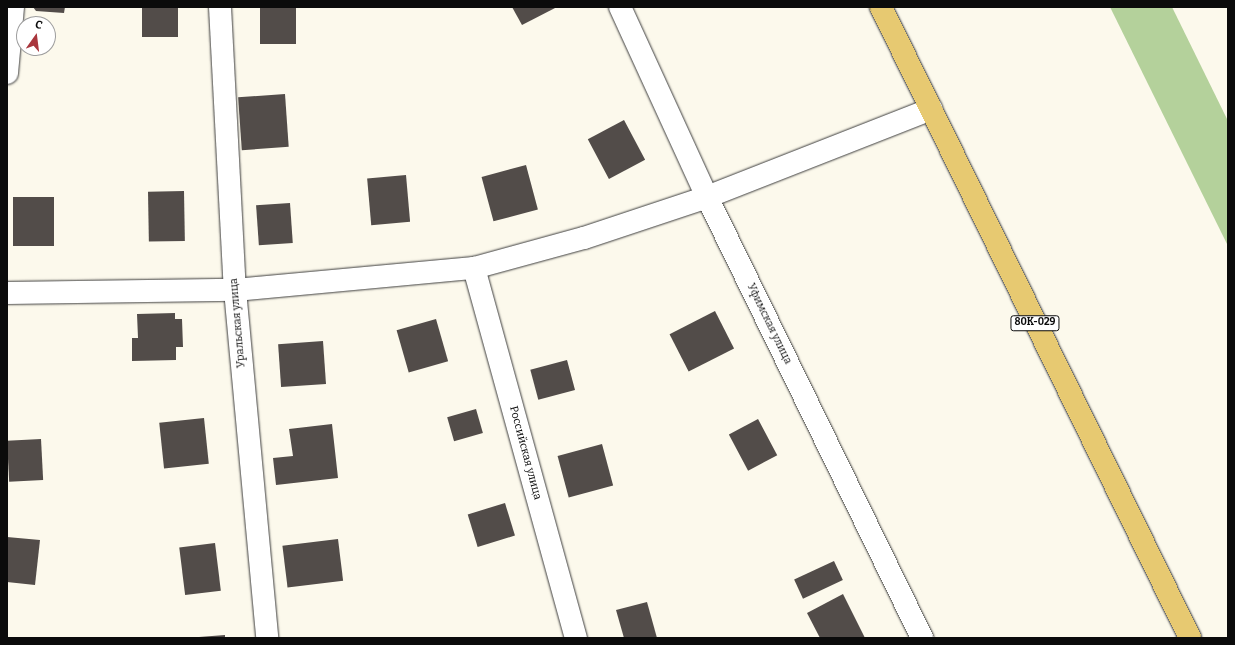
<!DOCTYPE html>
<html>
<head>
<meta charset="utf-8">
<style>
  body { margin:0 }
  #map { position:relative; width:1235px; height:645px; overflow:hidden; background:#fcf9ec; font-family:Bitter,serif }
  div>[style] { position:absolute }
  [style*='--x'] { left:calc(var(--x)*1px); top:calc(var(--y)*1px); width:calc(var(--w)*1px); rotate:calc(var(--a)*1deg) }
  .forest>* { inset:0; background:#b4d19b }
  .building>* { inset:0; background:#524c49; transform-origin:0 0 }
  .roads { filter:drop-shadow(0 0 1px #3e3e3e) drop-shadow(0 0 1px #3e3e3e) }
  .minor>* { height:22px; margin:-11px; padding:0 11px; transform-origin:11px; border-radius:11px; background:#fff }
  .major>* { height:22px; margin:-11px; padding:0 11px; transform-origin:11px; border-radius:11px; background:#e7c971 }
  span { translate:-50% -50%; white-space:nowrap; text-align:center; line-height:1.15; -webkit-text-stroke:4px #fff; paint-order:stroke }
  .shield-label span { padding:1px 3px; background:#fff; border:1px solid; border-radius:3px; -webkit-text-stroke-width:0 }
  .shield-label { font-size:10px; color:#0b0b0b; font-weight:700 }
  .street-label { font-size:11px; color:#0b0b0b }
  .frame { position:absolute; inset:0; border:8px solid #0b0b0b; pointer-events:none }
  .north { position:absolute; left:16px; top:16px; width:40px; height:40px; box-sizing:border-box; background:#fff; border:1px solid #9d9d9d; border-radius:50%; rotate:14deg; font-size:11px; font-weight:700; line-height:16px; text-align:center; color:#0b0b0b }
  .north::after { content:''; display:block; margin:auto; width:14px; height:18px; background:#a9363d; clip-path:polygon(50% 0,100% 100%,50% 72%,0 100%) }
</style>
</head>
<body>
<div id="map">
  <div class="forest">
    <div style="clip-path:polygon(1110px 7px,1172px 7px,1228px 121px,1228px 246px)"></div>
  </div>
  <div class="building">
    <div style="clip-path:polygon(33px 7px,65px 7px,64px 13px,36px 11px)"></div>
    <div style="left:142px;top:7px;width:36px;height:30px"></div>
    <div style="left:260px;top:7px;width:36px;height:37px"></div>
    <div style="clip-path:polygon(512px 7px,557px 7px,522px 25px)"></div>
    <div style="left:285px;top:94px;width:53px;height:47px;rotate:86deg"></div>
    <div style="left:624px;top:120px;width:45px;height:41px;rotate:62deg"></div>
    <div style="left:526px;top:165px;width:46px;height:46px;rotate:75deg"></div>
    <div style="left:406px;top:175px;width:47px;height:39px;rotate:85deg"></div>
    <div style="left:184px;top:191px;width:50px;height:36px;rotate:89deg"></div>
    <div style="left:54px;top:197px;width:49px;height:41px;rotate:90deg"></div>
    <div style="left:290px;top:203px;width:40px;height:34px;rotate:86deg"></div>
    <div style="left:715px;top:311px;width:42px;height:51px;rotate:63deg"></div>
    <div style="clip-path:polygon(175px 313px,175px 319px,182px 319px,183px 347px,176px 347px,176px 360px,132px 361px,132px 338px,138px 338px,137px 314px)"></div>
    <div style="left:436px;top:319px;width:44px;height:41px;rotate:74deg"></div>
    <div style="left:323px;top:341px;width:43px;height:45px;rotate:86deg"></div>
    <div style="left:567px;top:360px;width:31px;height:38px;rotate:75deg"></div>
    <div style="left:476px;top:409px;width:25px;height:30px;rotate:74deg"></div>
    <div style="left:204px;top:418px;width:46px;height:45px;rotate:84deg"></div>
    <div style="left:758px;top:419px;width:41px;height:33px;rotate:62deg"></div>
    <div style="clip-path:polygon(332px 424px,338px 478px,276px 485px,273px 458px,293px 456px,289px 429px)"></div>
    <div style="left:41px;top:439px;width:41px;height:34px;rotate:87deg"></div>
    <div style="left:602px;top:444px;width:43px;height:46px;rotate:75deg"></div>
    <div style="left:505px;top:503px;width:34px;height:39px;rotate:73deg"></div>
    <div style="clip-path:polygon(7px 537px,40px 540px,35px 585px,7px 582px)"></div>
    <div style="left:338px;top:539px;width:42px;height:56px;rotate:83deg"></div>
    <div style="left:215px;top:543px;width:48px;height:36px;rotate:83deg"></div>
    <div style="left:834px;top:561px;width:21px;height:44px;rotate:65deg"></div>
    <div style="clip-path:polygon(843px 594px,865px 638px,820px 638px,807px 613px)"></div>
    <div style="clip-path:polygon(647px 602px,657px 638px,624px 638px,616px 610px)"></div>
    <div style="clip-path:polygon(225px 635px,225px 638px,199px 638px,199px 637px)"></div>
  </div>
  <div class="roads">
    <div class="minor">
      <div style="--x:220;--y:7;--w:283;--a:87"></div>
      <div style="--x:235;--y:290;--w:349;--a:84.7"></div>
      <div style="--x:620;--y:7;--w:209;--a:65.4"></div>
      <div style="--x:707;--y:197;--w:491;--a:64"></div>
      <div style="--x:7;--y:73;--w:66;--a:-84.8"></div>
      <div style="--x:474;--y:268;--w:384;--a:74.6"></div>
      <div style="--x:7;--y:293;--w:228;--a:-0.8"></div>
      <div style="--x:235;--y:290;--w:240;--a:-5.3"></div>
      <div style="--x:474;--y:268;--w:114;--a:-15.3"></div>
      <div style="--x:584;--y:238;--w:130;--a:-18.4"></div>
      <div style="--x:707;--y:197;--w:241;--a:-21.4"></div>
    </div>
    <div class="major">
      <div style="--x:881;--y:7;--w:703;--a:63.91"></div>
    </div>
  </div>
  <div class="shield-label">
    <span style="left:1035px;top:323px">80К-029</span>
  </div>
  <div class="street-label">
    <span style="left:238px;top:323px;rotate:-95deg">Уральская улица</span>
    <span style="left:769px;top:324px;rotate:64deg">Уфимская улица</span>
    <span style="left:525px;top:453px;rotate:75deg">Российская улица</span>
  </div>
  <div class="frame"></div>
  <div class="north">С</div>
</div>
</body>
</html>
